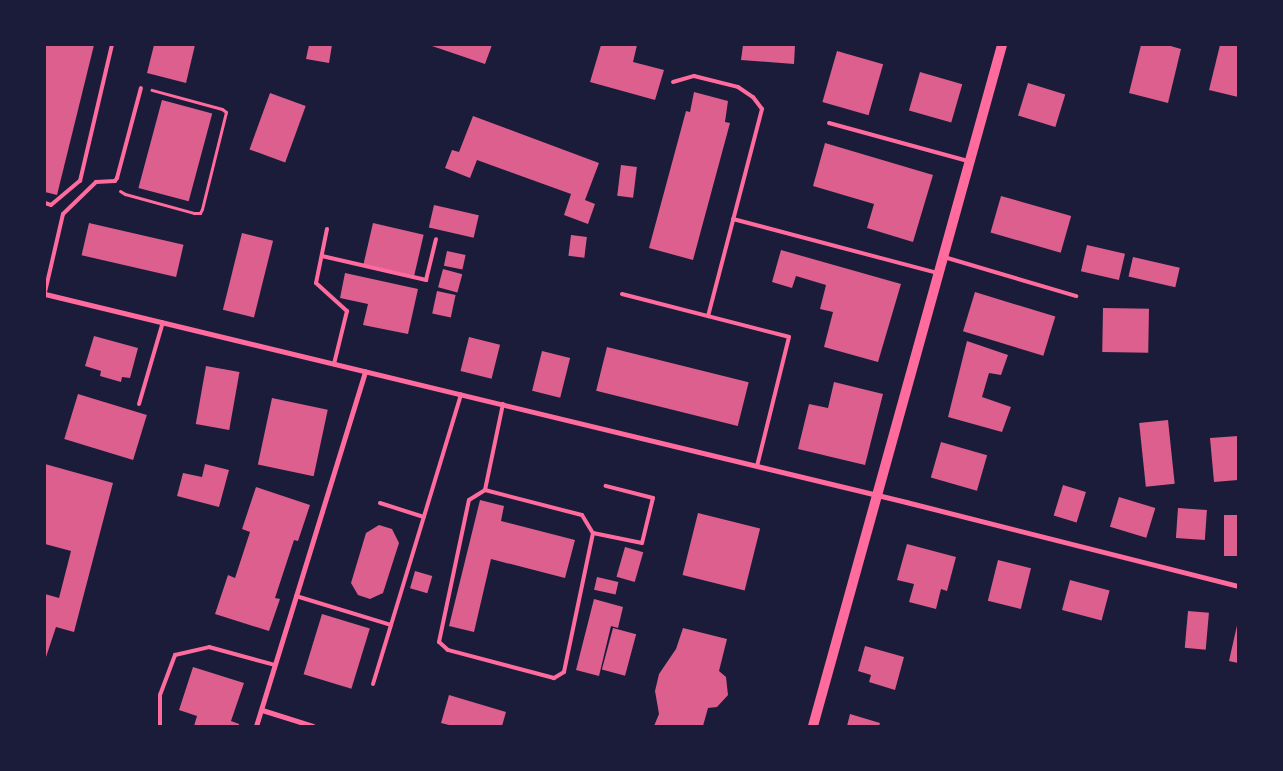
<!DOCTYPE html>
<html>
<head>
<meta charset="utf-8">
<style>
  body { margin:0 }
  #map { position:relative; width:1283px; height:771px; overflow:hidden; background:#1b1b3a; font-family:"Open Sans",sans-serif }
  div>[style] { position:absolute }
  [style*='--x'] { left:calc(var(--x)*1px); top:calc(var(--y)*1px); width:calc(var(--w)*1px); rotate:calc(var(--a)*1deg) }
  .building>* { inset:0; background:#dd5f8e; transform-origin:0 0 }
  .path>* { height:3px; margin:-1.5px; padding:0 1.5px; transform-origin:1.5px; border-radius:1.5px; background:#ff6b9d }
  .service>* { height:4px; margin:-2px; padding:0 2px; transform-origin:2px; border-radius:2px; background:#ff6b9d }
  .minor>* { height:5px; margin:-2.5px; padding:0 2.5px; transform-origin:2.5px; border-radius:2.5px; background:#ff6b9d }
  .secondary>* { height:10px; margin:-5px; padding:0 5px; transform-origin:5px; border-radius:5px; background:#ff6b9d }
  span { translate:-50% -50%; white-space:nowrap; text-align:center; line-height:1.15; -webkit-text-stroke:4px #1b1b3a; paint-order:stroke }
  .frame { position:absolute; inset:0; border:46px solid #1b1b3a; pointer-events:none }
</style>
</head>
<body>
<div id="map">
  <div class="building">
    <div style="clip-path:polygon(45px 45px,94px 45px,57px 195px,45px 192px)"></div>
    <div style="clip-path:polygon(154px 45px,195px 45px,186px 83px,147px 73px)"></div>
    <div style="clip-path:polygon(309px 45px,332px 45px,329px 63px,306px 59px)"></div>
    <div style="clip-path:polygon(429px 45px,492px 45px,485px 64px)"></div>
    <div style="clip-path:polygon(601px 45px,637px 45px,633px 62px,664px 70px,655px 100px,590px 82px)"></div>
    <div style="clip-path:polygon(743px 45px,795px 45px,794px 64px,741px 60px)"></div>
    <div style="clip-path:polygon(1141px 45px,1167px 45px,1181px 49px,1168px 103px,1129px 93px)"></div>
    <div style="clip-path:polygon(1220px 45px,1238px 45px,1238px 97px,1209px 90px)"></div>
    <div style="left:837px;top:51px;width:48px;height:53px;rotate:16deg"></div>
    <div style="left:920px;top:72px;width:44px;height:40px;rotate:16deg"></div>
    <div style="left:1028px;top:83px;width:39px;height:34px;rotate:17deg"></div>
    <div style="clip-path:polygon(694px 92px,728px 101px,725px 122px,730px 123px,693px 260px,649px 248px,686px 111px,690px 112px)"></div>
    <div style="left:270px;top:93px;width:38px;height:60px;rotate:20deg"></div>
    <div style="left:162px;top:100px;width:52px;height:91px;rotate:15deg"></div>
    <div style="clip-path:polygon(473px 116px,599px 163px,585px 200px,595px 204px,588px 224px,564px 215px,571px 194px,477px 160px,470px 178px,445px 168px,452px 150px,459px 152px)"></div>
    <div style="clip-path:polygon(825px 143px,933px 175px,913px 242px,867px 228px,874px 204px,813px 186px)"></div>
    <div style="left:621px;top:165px;width:16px;height:31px;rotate:7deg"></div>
    <div style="left:1001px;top:196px;width:73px;height:38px;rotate:16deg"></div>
    <div style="left:434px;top:205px;width:46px;height:23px;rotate:13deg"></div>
    <div style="left:89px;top:223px;width:97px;height:33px;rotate:13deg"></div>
    <div style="left:373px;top:223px;width:52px;height:42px;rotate:13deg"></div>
    <div style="left:242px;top:233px;width:32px;height:79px;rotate:14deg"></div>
    <div style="left:571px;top:235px;width:16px;height:21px;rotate:7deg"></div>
    <div style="left:1087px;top:245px;width:39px;height:27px;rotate:13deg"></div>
    <div style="clip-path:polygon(781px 250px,901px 284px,878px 362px,824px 347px,833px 312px,820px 309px,826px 285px,796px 276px,792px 288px,772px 282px)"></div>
    <div style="left:447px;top:251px;width:19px;height:15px;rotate:12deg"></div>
    <div style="left:1133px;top:257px;width:48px;height:20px;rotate:13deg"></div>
    <div style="left:443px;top:269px;width:20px;height:19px;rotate:15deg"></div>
    <div style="clip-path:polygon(345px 273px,418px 289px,408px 334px,363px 325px,368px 304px,340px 298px)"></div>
    <div style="left:437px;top:291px;width:19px;height:23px;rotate:12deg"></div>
    <div style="left:975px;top:292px;width:84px;height:41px;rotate:17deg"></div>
    <div style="left:1103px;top:308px;width:46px;height:44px;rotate:1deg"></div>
    <div style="clip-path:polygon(94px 336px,138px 348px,130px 378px,122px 377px,121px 382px,100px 376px,101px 371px,85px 366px)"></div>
    <div style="left:469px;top:337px;width:32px;height:35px;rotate:14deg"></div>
    <div style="clip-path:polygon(967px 341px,1008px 355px,1001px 375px,989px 373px,982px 397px,1011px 407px,1002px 432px,948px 417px)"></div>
    <div style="left:607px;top:347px;width:146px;height:45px;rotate:14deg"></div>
    <div style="left:542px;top:351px;width:29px;height:41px;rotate:14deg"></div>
    <div style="left:206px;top:366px;width:34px;height:59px;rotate:10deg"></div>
    <div style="clip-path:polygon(834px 382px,883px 394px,865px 465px,798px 449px,809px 404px,828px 408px)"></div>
    <div style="left:78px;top:394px;width:72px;height:47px;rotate:17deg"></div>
    <div style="left:272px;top:398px;width:57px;height:68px;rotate:12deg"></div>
    <div style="left:1168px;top:420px;width:64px;height:29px;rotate:84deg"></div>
    <div style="clip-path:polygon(1238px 436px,1238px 480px,1214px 482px,1210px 438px)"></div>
    <div style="left:941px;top:442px;width:48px;height:37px;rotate:16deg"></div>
    <div style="clip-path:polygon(45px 464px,113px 483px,74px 632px,56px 627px,45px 660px,45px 594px,59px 598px,71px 551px,45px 544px)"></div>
    <div style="clip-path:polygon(205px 464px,229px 470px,219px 507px,177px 496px,183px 473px,202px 477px)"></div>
    <div style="left:1063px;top:485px;width:24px;height:32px;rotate:17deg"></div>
    <div style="clip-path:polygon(256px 487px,310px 505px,298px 541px,294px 540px,275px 598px,280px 599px,269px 631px,215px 614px,228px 575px,235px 578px,250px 532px,242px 529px)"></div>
    <div style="left:1119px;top:497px;width:38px;height:31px;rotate:17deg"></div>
    <div style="clip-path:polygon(480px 500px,504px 506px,501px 521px,575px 540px,565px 578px,491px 559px,474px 632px,449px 626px)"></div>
    <div style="left:1178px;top:508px;width:29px;height:30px;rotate:4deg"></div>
    <div style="left:698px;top:513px;width:64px;height:64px;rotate:14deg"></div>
    <div style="left:1224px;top:515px;width:14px;height:41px"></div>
    <div style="clip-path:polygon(379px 525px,392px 529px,399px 543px,383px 593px,370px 599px,358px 595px,351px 583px,366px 533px)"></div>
    <div style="clip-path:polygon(907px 544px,956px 557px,947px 591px,941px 589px,936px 609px,909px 602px,914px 584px,897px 580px)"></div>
    <div style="left:625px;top:547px;width:19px;height:31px;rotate:16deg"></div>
    <div style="left:998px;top:560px;width:34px;height:42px;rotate:14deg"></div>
    <div style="left:415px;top:571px;width:18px;height:18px;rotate:16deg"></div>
    <div style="left:597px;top:577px;width:22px;height:13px;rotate:13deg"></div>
    <div style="left:1070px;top:580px;width:41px;height:31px;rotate:15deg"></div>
    <div style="clip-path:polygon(594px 599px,623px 607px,618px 628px,611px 626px,599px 676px,576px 670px)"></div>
    <div style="left:1188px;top:611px;width:21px;height:37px;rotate:5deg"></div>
    <div style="left:322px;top:614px;width:50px;height:63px;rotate:17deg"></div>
    <div style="clip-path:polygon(1238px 621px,1238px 663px,1229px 661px)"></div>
    <div style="left:613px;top:628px;width:24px;height:43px;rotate:15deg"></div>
    <div style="clip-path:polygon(683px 628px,727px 639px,719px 671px,726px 677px,728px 695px,717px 707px,708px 708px,703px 726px,654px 726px,659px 714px,655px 691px,659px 674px,676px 649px)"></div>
    <div style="clip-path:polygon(865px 646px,904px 657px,895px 690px,869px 682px,871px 675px,858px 671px)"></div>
    <div style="clip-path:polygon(193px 667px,244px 683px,231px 721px,239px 724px,239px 726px,194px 726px,197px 716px,179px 710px)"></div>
    <div style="clip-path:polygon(449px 695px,506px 712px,502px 726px,453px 726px,441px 723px)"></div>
    <div style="clip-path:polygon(850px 714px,880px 723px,879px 726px,847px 726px)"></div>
  </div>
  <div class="path">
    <div style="--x:120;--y:191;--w:6;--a:31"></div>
    <div style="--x:125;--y:194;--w:72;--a:15.4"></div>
    <div style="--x:194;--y:213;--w:6;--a:0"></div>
    <div style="--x:200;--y:213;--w:4;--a:-63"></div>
    <div style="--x:202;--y:209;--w:100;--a:-76.1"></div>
    <div style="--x:226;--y:112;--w:5;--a:-143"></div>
    <div style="--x:222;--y:109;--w:73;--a:-164.8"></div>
  </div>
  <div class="service">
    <div style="--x:673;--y:82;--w:22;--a:-16"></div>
    <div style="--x:694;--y:76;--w:45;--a:14"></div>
    <div style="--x:738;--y:87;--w:18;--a:34"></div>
    <div style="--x:753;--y:97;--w:15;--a:53"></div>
    <div style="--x:762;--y:109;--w:214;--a:104.6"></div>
    <div style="--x:829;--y:123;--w:144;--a:15.3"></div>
    <div style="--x:45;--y:203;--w:6;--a:18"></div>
    <div style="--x:51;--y:205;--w:38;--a:-40"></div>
    <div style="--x:80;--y:181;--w:140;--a:-76.8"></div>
    <div style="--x:733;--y:219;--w:211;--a:14.8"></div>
    <div style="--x:327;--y:229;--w:55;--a:101.5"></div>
    <div style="--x:316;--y:283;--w:42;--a:42.1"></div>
    <div style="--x:347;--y:311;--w:55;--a:103.8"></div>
    <div style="--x:322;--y:256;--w:107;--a:13"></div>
    <div style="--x:426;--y:280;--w:42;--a:-76.3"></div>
    <div style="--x:944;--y:257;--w:138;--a:16.5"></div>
    <div style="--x:45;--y:292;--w:80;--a:-77"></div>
    <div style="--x:63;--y:214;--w:46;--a:-44.1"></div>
    <div style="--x:96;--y:182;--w:19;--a:-3"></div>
    <div style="--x:115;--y:181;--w:4;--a:-56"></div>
    <div style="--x:117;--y:178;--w:93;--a:-75.1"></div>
    <div style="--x:622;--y:294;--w:172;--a:14.4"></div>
    <div style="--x:789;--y:337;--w:133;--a:103.9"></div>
    <div style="--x:139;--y:404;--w:85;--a:-73.7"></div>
    <div style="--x:485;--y:490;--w:100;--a:14.5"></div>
    <div style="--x:582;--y:515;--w:21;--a:59"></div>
    <div style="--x:593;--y:533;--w:142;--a:101.8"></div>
    <div style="--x:564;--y:672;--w:12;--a:149"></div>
    <div style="--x:554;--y:678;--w:110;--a:-165.2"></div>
    <div style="--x:448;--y:650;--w:12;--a:-138"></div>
    <div style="--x:439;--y:642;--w:145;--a:-78.1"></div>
    <div style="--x:469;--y:500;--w:19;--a:-32"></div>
    <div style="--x:485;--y:490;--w:88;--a:-78.2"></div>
    <div style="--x:380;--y:503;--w:46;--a:17.7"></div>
    <div style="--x:593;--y:533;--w:50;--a:11.5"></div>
    <div style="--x:642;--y:543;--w:46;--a:-76.3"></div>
    <div style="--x:653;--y:498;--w:49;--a:-165.7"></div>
    <div style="--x:296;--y:596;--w:99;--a:17"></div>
    <div style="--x:391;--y:625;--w:241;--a:-73.1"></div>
    <div style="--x:373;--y:684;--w:62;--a:-73"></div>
    <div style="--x:160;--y:726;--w:31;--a:-90"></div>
    <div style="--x:160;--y:695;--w:43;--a:-69.4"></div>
    <div style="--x:175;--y:655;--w:35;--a:-13"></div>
    <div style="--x:209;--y:647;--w:68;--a:15.3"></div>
  </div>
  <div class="minor">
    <div style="--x:45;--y:294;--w:886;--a:13.58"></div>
    <div style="--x:906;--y:502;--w:342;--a:14.2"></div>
    <div style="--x:262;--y:710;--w:53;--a:17.4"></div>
    <div style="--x:256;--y:726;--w:371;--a:-72.9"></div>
  </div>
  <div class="secondary">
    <div style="--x:813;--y:726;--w:707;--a:-74.49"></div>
  </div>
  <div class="frame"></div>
</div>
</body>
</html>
